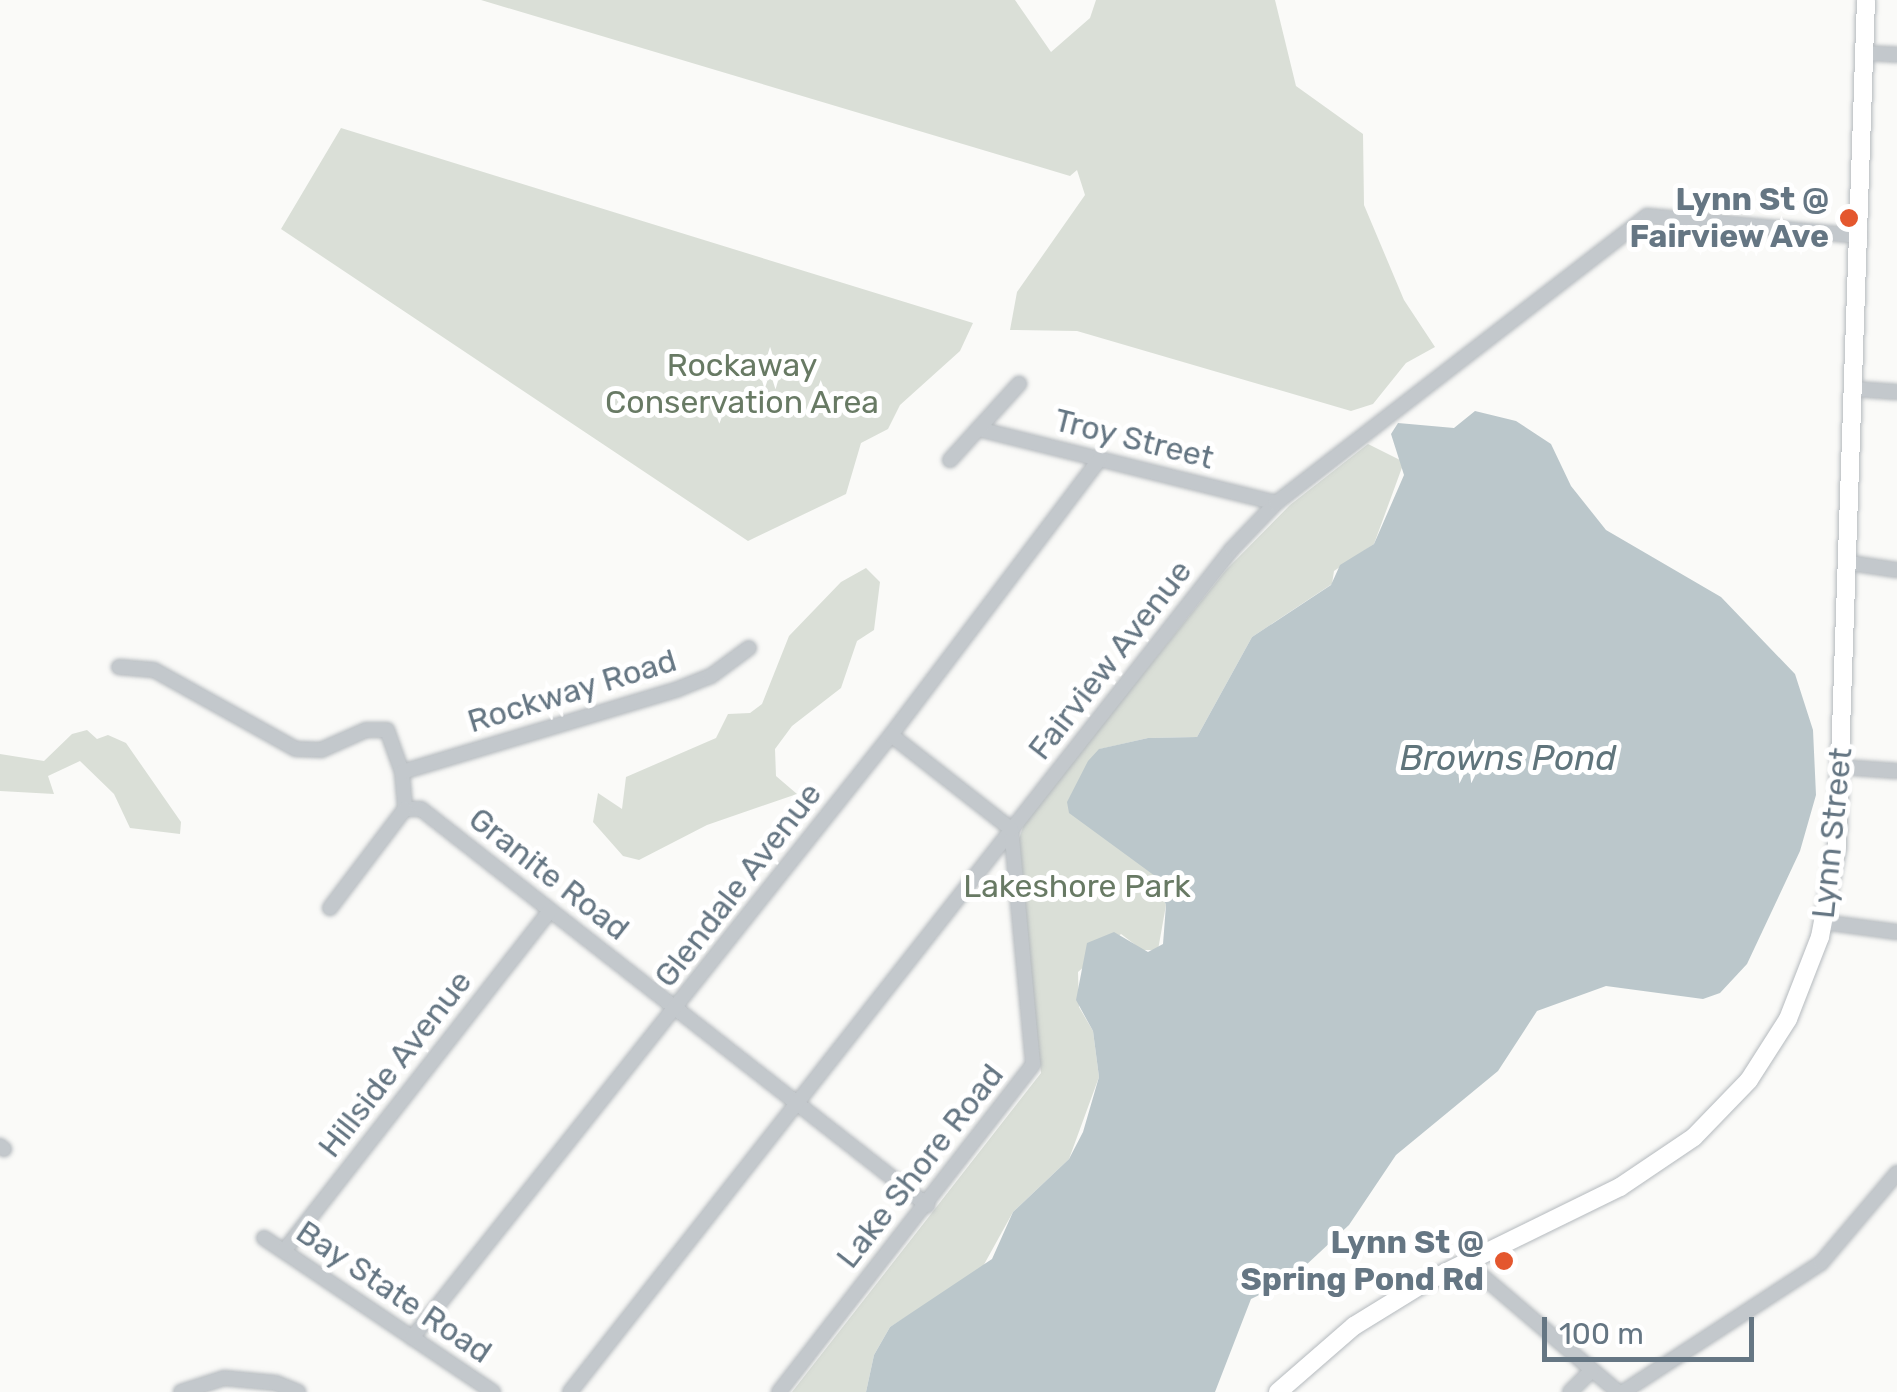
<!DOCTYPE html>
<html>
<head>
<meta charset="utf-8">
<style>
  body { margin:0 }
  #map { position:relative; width:1897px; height:1392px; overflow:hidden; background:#fafaf8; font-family:Rubik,sans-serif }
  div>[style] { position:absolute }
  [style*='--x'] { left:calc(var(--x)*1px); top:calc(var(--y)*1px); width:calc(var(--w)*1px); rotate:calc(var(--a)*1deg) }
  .green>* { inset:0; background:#dadfd7 }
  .water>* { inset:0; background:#bbc7cb }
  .roads { filter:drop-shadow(0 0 2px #b5babe) drop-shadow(0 0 2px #b5babe) }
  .minor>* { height:14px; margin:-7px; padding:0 7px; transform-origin:7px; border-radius:7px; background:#c3c8cc }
  .major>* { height:18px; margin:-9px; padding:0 9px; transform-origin:9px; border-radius:9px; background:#fff }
  .dots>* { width:28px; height:28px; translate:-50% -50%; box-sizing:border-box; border:5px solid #fff; border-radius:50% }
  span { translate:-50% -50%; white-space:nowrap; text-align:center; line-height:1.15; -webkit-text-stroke:10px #fff; paint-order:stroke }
  .poi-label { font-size:32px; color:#657683; font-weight:700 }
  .right { translate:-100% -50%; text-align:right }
  .park-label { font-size:32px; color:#687a64 }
  .street-label { font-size:32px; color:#657683 }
  .water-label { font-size:35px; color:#60757c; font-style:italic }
  .scale { position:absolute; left:1542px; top:1317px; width:212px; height:45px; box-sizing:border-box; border:5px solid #657683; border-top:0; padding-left:12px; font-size:30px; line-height:35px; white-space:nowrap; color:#657683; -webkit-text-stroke:8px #fff; paint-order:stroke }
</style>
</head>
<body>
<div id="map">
  <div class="green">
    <div style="clip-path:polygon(481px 0,1015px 0,1051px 52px,1090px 18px,1096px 0,1275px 0,1296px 86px,1363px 134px,1364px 205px,1404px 300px,1435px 347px,1406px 363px,1373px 404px,1351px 411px,1077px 331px,1010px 330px,1017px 292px,1085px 195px,1077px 170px,1070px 176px)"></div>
    <div style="clip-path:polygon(341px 128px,973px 323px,960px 351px,900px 405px,888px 429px,861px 443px,846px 494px,748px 541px,281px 229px)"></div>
    <div style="clip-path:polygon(1368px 444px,1404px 462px,1374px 544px,1334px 571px,1332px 584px,1252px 637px,1197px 737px,1148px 738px,1100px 749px,1070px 813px,1138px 860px,1155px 876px,1166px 905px,1158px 950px,1142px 950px,1121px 934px,1078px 972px,1079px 1007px,1093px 1031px,1099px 1077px,1069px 1159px,1013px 1212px,981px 1270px,890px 1327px,874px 1355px,866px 1392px,792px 1392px,1041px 1073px,1021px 894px,1018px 842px,1025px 821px,1226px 570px,1290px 505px)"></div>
    <div style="clip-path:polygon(866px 568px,880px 582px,874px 630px,857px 641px,841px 688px,792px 726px,775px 749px,776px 776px,797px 794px,707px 825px,639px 860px,623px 856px,593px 822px,598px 793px,622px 809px,626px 777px,716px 738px,728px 714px,750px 713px,762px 704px,789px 636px,841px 582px)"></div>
    <div style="clip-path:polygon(87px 730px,97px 739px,108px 735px,126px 743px,181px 822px,180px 834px,130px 828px,114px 794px,80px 761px,48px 776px,54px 794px,0 791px,0 754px,44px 761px,72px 734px)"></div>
  </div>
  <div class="water">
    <div style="clip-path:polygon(1475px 411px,1516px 421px,1551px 444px,1571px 486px,1606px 530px,1721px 597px,1795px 674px,1813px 730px,1816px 795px,1800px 851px,1747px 964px,1720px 993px,1703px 999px,1606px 986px,1537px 1011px,1498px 1071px,1396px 1155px,1349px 1225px,1290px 1280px,1251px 1299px,1215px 1392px,866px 1392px,874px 1355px,890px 1327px,992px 1259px,1013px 1212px,1069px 1159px,1083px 1132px,1099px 1077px,1093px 1031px,1076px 1000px,1087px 943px,1114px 932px,1148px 952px,1163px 944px,1166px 905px,1155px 876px,1069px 813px,1067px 802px,1088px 761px,1099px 749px,1148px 738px,1197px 737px,1252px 637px,1331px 585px,1340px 565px,1374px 544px,1404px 475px,1391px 434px,1398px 423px,1454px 428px)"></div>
  </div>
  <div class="roads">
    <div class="minor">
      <div style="--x:1864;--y:53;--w:33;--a:3"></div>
      <div style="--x:1855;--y:389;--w:42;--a:4.1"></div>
      <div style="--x:978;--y:429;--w:307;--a:13.9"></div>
      <div style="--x:950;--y:460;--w:103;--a:-47.8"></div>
      <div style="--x:1850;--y:563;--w:48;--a:8.5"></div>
      <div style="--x:119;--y:667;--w:35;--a:5"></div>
      <div style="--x:154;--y:670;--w:162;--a:29.1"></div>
      <div style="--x:296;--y:749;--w:25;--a:2"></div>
      <div style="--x:321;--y:750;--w:49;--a:-24"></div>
      <div style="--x:366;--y:730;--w:21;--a:0"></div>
      <div style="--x:387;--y:730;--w:45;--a:70.3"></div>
      <div style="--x:402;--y:772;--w:37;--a:85"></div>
      <div style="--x:405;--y:809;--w:16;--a:0"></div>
      <div style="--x:421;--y:809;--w:643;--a:38.05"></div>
      <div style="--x:1841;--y:767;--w:56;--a:4.1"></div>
      <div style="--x:402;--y:772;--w:288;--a:-16.7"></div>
      <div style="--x:678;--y:689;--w:35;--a:-22"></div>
      <div style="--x:711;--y:676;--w:47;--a:-36.4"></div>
      <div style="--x:330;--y:908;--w:124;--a:-52.9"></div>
      <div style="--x:1823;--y:922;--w:75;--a:7.7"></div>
      <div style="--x:0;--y:1146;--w:5;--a:37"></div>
      <div style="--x:264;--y:1238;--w:276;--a:33.9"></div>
      <div style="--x:284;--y:1251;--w:432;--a:-52"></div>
      <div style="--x:1467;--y:1263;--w:199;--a:40.5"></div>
      <div style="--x:412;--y:1338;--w:770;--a:-51.54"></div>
      <div style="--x:891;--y:735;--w:346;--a:-52.9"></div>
      <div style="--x:181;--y:1392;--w:45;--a:-18"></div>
      <div style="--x:224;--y:1378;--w:52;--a:5.5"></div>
      <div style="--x:276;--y:1383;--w:24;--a:22"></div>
      <div style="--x:570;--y:1392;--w:1072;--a:-51.86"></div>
      <div style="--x:1232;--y:549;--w:64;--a:-46.3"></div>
      <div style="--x:1276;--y:503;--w:469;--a:-37.7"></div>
      <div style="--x:1647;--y:216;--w:214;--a:5.4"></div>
      <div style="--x:779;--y:1392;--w:415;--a:-52.2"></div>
      <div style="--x:1033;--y:1064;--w:236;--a:-95.3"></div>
      <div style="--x:1011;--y:829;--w:152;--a:-141.9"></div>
      <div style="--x:1570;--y:1392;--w:30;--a:-45"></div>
      <div style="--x:1623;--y:1392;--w:236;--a:-33.1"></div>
      <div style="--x:1821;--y:1263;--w:118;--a:-49.8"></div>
    </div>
    <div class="major">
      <div style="--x:1278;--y:1392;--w:101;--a:-41"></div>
      <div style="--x:1354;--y:1326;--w:82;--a:-31.6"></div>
      <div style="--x:1424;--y:1283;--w:218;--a:-26.1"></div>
      <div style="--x:1620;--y:1187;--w:89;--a:-34"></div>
      <div style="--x:1694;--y:1137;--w:79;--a:-46"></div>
      <div style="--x:1749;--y:1080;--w:72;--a:-57.4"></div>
      <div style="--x:1788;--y:1019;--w:88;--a:-68.7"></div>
      <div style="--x:1820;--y:937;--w:92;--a:-79.3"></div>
      <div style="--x:1837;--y:847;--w:847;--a:-88.04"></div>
    </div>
  </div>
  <div class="dots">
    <div style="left:1849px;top:218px;background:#e4572e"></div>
    <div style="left:1504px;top:1261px;background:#e4572e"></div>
  </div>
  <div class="poi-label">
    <span class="right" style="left:1829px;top:218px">Lynn St @<br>Fairview Ave</span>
    <span class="right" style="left:1484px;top:1261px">Lynn St @<br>Spring Pond Rd</span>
  </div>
  <div class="park-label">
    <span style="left:742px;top:384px">Rockaway<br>Conservation Area</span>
    <span style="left:1077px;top:886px">Lakeshore Park</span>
  </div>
  <div class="street-label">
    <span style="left:1134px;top:439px;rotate:14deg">Troy Street</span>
    <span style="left:1110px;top:660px;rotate:-52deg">Fairview Avenue</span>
    <span style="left:572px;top:691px;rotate:-17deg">Rockway Road</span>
    <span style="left:1832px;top:833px;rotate:-84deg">Lynn Street</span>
    <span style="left:549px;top:874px;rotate:38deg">Granite Road</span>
    <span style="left:738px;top:885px;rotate:-52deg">Glendale Avenue</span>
    <span style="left:395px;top:1064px;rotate:-52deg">Hillside Avenue</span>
    <span style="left:920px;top:1166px;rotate:-52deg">Lake Shore Road</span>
    <span style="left:394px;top:1292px;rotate:34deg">Bay State Road</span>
  </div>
  <div class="water-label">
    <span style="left:1508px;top:758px">Browns Pond</span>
  </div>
  <div class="scale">100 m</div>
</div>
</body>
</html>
